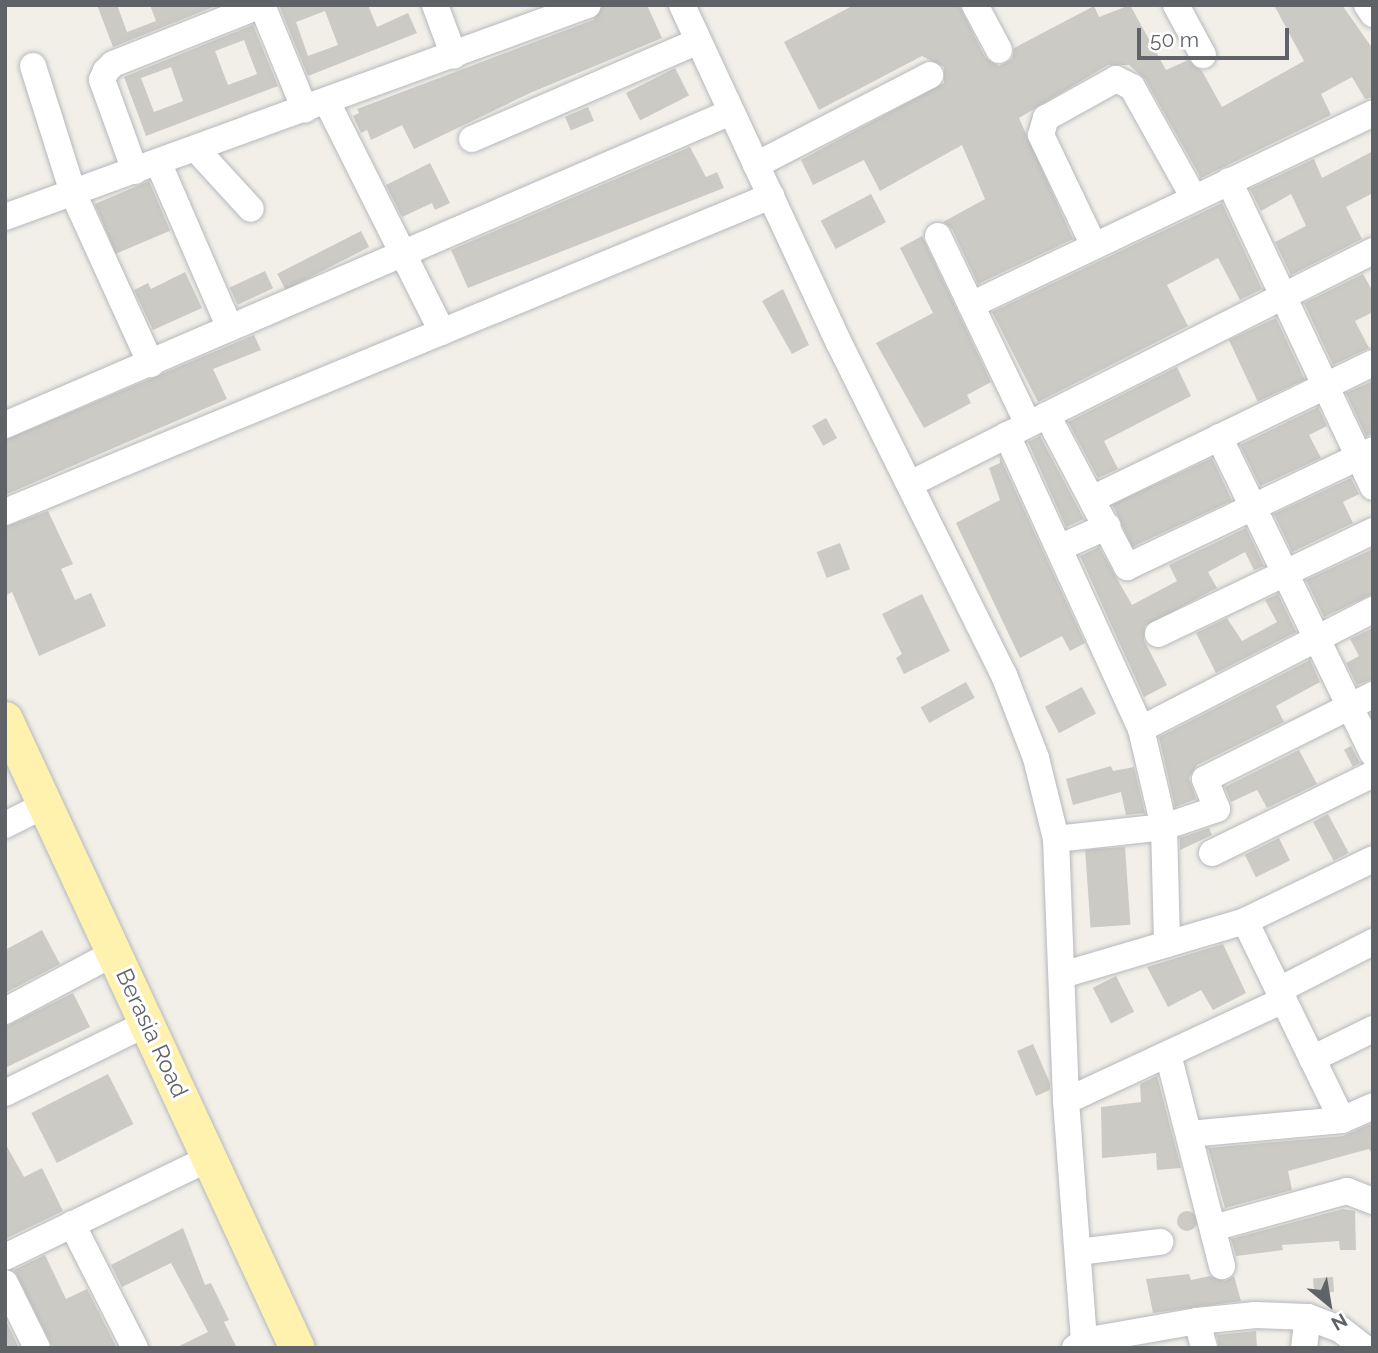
<!DOCTYPE html>
<html>
<head>
<meta charset="utf-8">
<style>
  body { margin:0 }
  #map { position:relative; width:1378px; height:1353px; overflow:hidden; background:#f1efe8; font-family:Raleway,sans-serif }
  div>[style] { position:absolute }
  [style*='--x'] { left:calc(var(--x)*1px); top:calc(var(--y)*1px); width:calc(var(--w)*1px); rotate:calc(var(--a)*1deg) }
  .building>* { inset:0; background:#cccac5; transform-origin:0 0 }
  .round { border-radius:50% }
  .roads { filter:drop-shadow(0 0 2px #b5b8bc) drop-shadow(0 0 2px #b5b8bc) }
  .minor>* { height:26px; margin:-13px; padding:0 13px; transform-origin:13px; border-radius:13px; background:#fff }
  .major>* { height:35px; margin:-17.5px; padding:0 17.5px; transform-origin:17.5px; border-radius:17.5px; background:#fff2af }
  span { translate:-50% -50%; white-space:nowrap; text-align:center; line-height:1.15; -webkit-text-stroke:6px #fff; paint-order:stroke }
  .street-label { font-size:23px; color:#5f6368 }
  .frame { position:absolute; inset:0; border:7px solid #5f6368; pointer-events:none }
  .north { position:absolute; left:1294px; top:1269px; width:70px; height:70px; -webkit-text-stroke:5px #fff; paint-order:stroke; rotate:150deg; font-size:19px; font-weight:700; line-height:28px; text-align:center; color:#5f6368 }
  .north::after { content:''; display:block; margin:auto; width:24px; height:32px; background:#5f6368; clip-path:polygon(50% 0,100% 100%,50% 72%,0 100%) }
  .scale { position:absolute; left:1137px; top:28px; width:152px; height:32px; box-sizing:border-box; border:4px solid #5f6368; border-top:0; padding-left:9px; font-size:21px; line-height:24px; white-space:nowrap; color:#5f6368; -webkit-text-stroke:5px #fff; paint-order:stroke }
</style>
</head>
<body>
<div id="map">
  <div class="building">
    <div style="clip-path:polygon(97px 5px,117px 5px,127px 32px,156px 21px,150px 5px,218px 5px,113px 47px)"></div>
    <div style="clip-path:polygon(evenodd,279px 5px,368px 5px,377px 27px,408px 13px,417px 33px,308px 76px,279px 5px,325px 11px,338px 45px,308px 56px,296px 22px,325px 11px)"></div>
    <div style="clip-path:polygon(603px 5px,647px 5px,662px 38px,530px 93px,414px 149px,402px 125px,371px 140px,367px 130px,361px 133px,353px 116px,359px 113px,357px 109px,593px 20px)"></div>
    <div style="clip-path:polygon(854px 5px,959px 5px,985px 57px,999px 66px,1012px 59px,1014px 48px,1094px 6px,1099px 17px,1130px 5px,1166px 70px,1188px 60px,1202px 71px,1222px 107px,1304px 61px,1274px 5px,1342px 5px,1373px 49px,1373px 97px,1365px 99px,1352px 77px,1321px 94px,1331px 115px,1201px 178px,1145px 79px,1129px 65px,1108px 65px,1019px 118px,1073px 239px,978px 284px,952px 229px,943px 222px,985px 199px,962px 145px,880px 191px,864px 160px,813px 185px,801px 160px,944px 83px,944px 67px,922px 56px,819px 110px,784px 42px)"></div>
    <div style="clip-path:polygon(evenodd,253px 25px,278px 86px,146px 136px,124px 77px,253px 25px,244px 40px,257px 74px,228px 85px,215px 51px,244px 40px,253px 25px,171px 67px,183px 101px,154px 112px,141px 78px,171px 67px)"></div>
    <div style="left:675px;top:68px;width:31px;height:55px;rotate:63deg"></div>
    <div style="left:588px;top:107px;width:15px;height:25px;rotate:67deg"></div>
    <div style="clip-path:polygon(690px 147px,706px 177px,717px 172px,724px 188px,468px 288px,451px 250px)"></div>
    <div style="clip-path:polygon(1373px 151px,1373px 193px,1346px 207px,1362px 239px,1291px 275px,1275px 242px,1306px 226px,1291px 194px,1261px 211px,1250px 189px,1314px 159px,1322px 178px)"></div>
    <div style="clip-path:polygon(430px 163px,450px 203px,435px 210px,432px 203px,402px 217px,386px 185px)"></div>
    <div style="left:149px;top:181px;width:54px;height:59px;rotate:67deg"></div>
    <div style="left:871px;top:194px;width:32px;height:57px;rotate:62deg"></div>
    <div style="clip-path:polygon(1222px 203px,1262px 289px,1240px 300px,1218px 258px,1167px 285px,1188px 326px,1038px 402px,992px 312px)"></div>
    <div style="left:361px;top:231px;width:18px;height:94px;rotate:63deg"></div>
    <div style="clip-path:polygon(922px 236px,991px 382px,967px 395px,971px 403px,924px 428px,876px 343px,933px 313px,900px 248px)"></div>
    <div style="left:265px;top:271px;width:19px;height:39px;rotate:65deg"></div>
    <div style="clip-path:polygon(185px 272px,202px 308px,153px 330px,134px 290px,148px 283px,151px 289px)"></div>
    <div style="clip-path:polygon(1363px 274px,1373px 292px,1373px 312px,1355px 321px,1369px 348px,1333px 365px,1304px 303px)"></div>
    <div style="clip-path:polygon(783px 289px,809px 345px,792px 354px,762px 301px)"></div>
    <div style="left:1276px;top:318px;width:68px;height:52px;rotate:65deg"></div>
    <div style="clip-path:polygon(254px 335px,261px 350px,213px 369px,227px 399px,5px 495px,5px 440px)"></div>
    <div style="clip-path:polygon(1177px 367px,1191px 396px,1104px 441px,1118px 469px,1098px 478px,1068px 422px)"></div>
    <div style="clip-path:polygon(1373px 381px,1373px 434px,1366px 436px,1346px 393px)"></div>
    <div style="clip-path:polygon(1318px 407px,1327px 426px,1309px 435px,1321px 458px,1260px 486px,1240px 445px)"></div>
    <div style="left:826px;top:418px;width:23px;height:16px;rotate:61deg"></div>
    <div style="clip-path:polygon(1040px 436px,1084px 519px,1066px 527px,1028px 442px)"></div>
    <div style="clip-path:polygon(1000px 457px,1085px 643px,1070px 651px,1062px 636px,1020px 658px,956px 523px,1000px 500px,989px 468px,1000px 463px)"></div>
    <div style="left:1212px;top:458px;width:47px;height:110px;rotate:65deg"></div>
    <div style="clip-path:polygon(1351px 478px,1359px 494px,1343px 502px,1353px 523px,1292px 552px,1274px 514px)"></div>
    <div style="clip-path:polygon(48px 511px,73px 564px,61px 569px,75px 600px,91px 593px,106px 626px,39px 656px,12px 592px,5px 596px,5px 527px)"></div>
    <div style="clip-path:polygon(1246px 528px,1264px 566px,1254px 570px,1245px 552px,1208px 572px,1217px 588px,1145px 626px,1144px 640px,1167px 685px,1144px 697px,1080px 556px,1099px 547px,1132px 605px,1177px 581px,1169px 565px)"></div>
    <div style="left:840px;top:543px;width:28px;height:25px;rotate:69deg"></div>
    <div style="clip-path:polygon(1373px 549px,1373px 594px,1324px 617px,1306px 580px)"></div>
    <div style="clip-path:polygon(922px 594px,950px 651px,904px 674px,896px 658px,902px 654px,882px 614px)"></div>
    <div style="clip-path:polygon(1278px 594px,1296px 632px,1216px 673px,1196px 633px,1227px 618px,1242px 641px,1277px 622px,1265px 600px)"></div>
    <div style="clip-path:polygon(1373px 628px,1373px 679px,1357px 685px,1346px 663px,1359px 656px,1350px 639px)"></div>
    <div style="clip-path:polygon(1310px 660px,1320px 682px,1276px 706px,1284px 722px,1197px 765px,1189px 778px,1196px 799px,1175px 807px,1159px 737px)"></div>
    <div style="left:966px;top:682px;width:18px;height:52px;rotate:61deg"></div>
    <div style="left:1082px;top:687px;width:30px;height:42px;rotate:62deg"></div>
    <div style="left:1351px;top:746px;width:19px;height:8px;rotate:62deg"></div>
    <div style="clip-path:polygon(1299px 750px,1317px 784px,1267px 808px,1257px 790px,1231px 802px,1225px 787px)"></div>
    <div style="clip-path:polygon(1111px 766px,1113px 771px,1134px 767px,1145px 813px,1126px 815px,1121px 792px,1073px 805px,1066px 779px)"></div>
    <div style="left:1328px;top:814px;width:44px;height:17px;rotate:62deg"></div>
    <div style="clip-path:polygon(1209px 828px,1212px 835px,1180px 850px,1180px 838px)"></div>
    <div style="left:1279px;top:838px;width:25px;height:38px;rotate:64deg"></div>
    <div style="left:1125px;top:847px;width:78px;height:40px;rotate:86deg"></div>
    <div style="clip-path:polygon(42px 930px,60px 964px,5px 993px,5px 950px)"></div>
    <div style="clip-path:polygon(1223px 944px,1246px 993px,1213px 1010px,1201px 990px,1168px 1007px,1147px 967px)"></div>
    <div style="left:1116px;top:976px;width:40px;height:26px;rotate:63deg"></div>
    <div style="clip-path:polygon(73px 993px,90px 1027px,5px 1068px,5px 1027px)"></div>
    <div style="clip-path:polygon(1033px 1044px,1050px 1083px,1050px 1090px,1036px 1096px,1017px 1051px)"></div>
    <div style="left:108px;top:1074px;width:56px;height:86px;rotate:63deg"></div>
    <div style="clip-path:polygon(1157px 1076px,1181px 1168px,1157px 1170px,1156px 1153px,1102px 1158px,1101px 1107px,1141px 1102px,1140px 1084px)"></div>
    <div style="clip-path:polygon(1373px 1123px,1373px 1155px,1369px 1149px,1288px 1171px,1292px 1190px,1225px 1208px,1208px 1148px,1343px 1136px)"></div>
    <div style="clip-path:polygon(5px 1143px,24px 1177px,42px 1168px,63px 1211px,5px 1239px)"></div>
    <div style="clip-path:polygon(1343px 1209px,1355px 1211px,1356px 1250px,1340px 1250px,1339px 1241px,1282px 1245px,1283px 1250px,1236px 1256px,1231px 1239px)"></div>
    <div class="round" style="left:1177px;top:1211px;width:20px;height:20px"></div>
    <div style="clip-path:polygon(183px 1228px,205px 1285px,211px 1283px,229px 1320px,224px 1322px,237px 1348px,175px 1348px,208px 1332px,171px 1263px,122px 1287px,111px 1265px)"></div>
    <div style="clip-path:polygon(45px 1255px,66px 1299px,87px 1289px,117px 1348px,53px 1348px,14px 1270px)"></div>
    <div style="clip-path:polygon(1189px 1274px,1191px 1280px,1210px 1276px,1225px 1281px,1234px 1276px,1241px 1301px,1153px 1313px,1146px 1279px)"></div>
    <div style="left:1333px;top:1277px;width:15px;height:20px;rotate:86deg"></div>
    <div style="clip-path:polygon(5px 1319px,19px 1348px,5px 1348px)"></div>
    <div style="clip-path:polygon(1256px 1331px,1257px 1348px,1219px 1348px,1217px 1335px)"></div>
  </div>
  <div class="roads">
    <div class="minor">
      <div style="--x:262;--y:5;--w:113;--a:67.7"></div>
      <div style="--x:435;--y:5;--w:54;--a:69.6"></div>
      <div style="--x:682;--y:5;--w:373;--a:65.1"></div>
      <div style="--x:839;--y:343;--w:371;--a:63.6"></div>
      <div style="--x:1004;--y:675;--w:89;--a:68.9"></div>
      <div style="--x:1036;--y:758;--w:83;--a:76.1"></div>
      <div style="--x:1056;--y:839;--w:262;--a:87.8"></div>
      <div style="--x:1066;--y:1101;--w:241;--a:85.7"></div>
      <div style="--x:975;--y:5;--w:51;--a:61.9"></div>
      <div style="--x:1176;--y:5;--w:57;--a:61.6"></div>
      <div style="--x:1367;--y:5;--w:11;--a:56"></div>
      <div style="--x:33;--y:66;--w:133;--a:72.5"></div>
      <div style="--x:73;--y:193;--w:188;--a:65.5"></div>
      <div style="--x:327;--y:102;--w:257;--a:63.4"></div>
      <div style="--x:472;--y:139;--w:246;--a:-23.4"></div>
      <div style="--x:196;--y:149;--w:81;--a:47.5"></div>
      <div style="--x:158;--y:162;--w:181;--a:66.6"></div>
      <div style="--x:756;--y:165;--w:196;--a:-27.3"></div>
      <div style="--x:135;--y:171;--w:97;--a:-109.9"></div>
      <div style="--x:102;--y:80;--w:10;--a:-66"></div>
      <div style="--x:106;--y:71;--w:10;--a:-45"></div>
      <div style="--x:113;--y:64;--w:159;--a:-21.7"></div>
      <div style="--x:1229;--y:181;--w:338;--a:64.8"></div>
      <div style="--x:5;--y:217;--w:620;--a:-19.98"></div>
      <div style="--x:938;--y:236;--w:208;--a:64.4"></div>
      <div style="--x:1094;--y:246;--w:123;--a:-115.5"></div>
      <div style="--x:1041;--y:135;--w:18;--a:-74"></div>
      <div style="--x:1046;--y:118;--w:80;--a:-29.1"></div>
      <div style="--x:1116;--y:79;--w:18;--a:27"></div>
      <div style="--x:1132;--y:87;--w:127;--a:60.8"></div>
      <div style="--x:971;--y:305;--w:445;--a:-25.5"></div>
      <div style="--x:1047;--y:415;--w:172;--a:62.2"></div>
      <div style="--x:1127;--y:567;--w:272;--a:-25.4"></div>
      <div style="--x:5;--y:425;--w:791;--a:-23.32"></div>
      <div style="--x:1007;--y:435;--w:323;--a:65.5"></div>
      <div style="--x:1141;--y:729;--w:101;--a:76.8"></div>
      <div style="--x:1164;--y:827;--w:117;--a:88.5"></div>
      <div style="--x:1219;--y:437;--w:352;--a:64.1"></div>
      <div style="--x:912;--y:483;--w:516;--a:-26.71"></div>
      <div style="--x:1094;--y:498;--w:310;--a:-25.8"></div>
      <div style="--x:5;--y:512;--w:829;--a:-22.42"></div>
      <div style="--x:1061;--y:547;--w:51;--a:-24.1"></div>
      <div style="--x:1158;--y:634;--w:238;--a:-25.6"></div>
      <div style="--x:1141;--y:729;--w:261;--a:-27.2"></div>
      <div style="--x:5;--y:825;--w:47;--a:-26.6"></div>
      <div style="--x:1056;--y:839;--w:109;--a:-6.3"></div>
      <div style="--x:1164;--y:827;--w:56;--a:-18.8"></div>
      <div style="--x:1217;--y:809;--w:32;--a:-112"></div>
      <div style="--x:1205;--y:779;--w:188;--a:-26.6"></div>
      <div style="--x:1212;--y:853;--w:179;--a:-26.1"></div>
      <div style="--x:1245;--y:921;--w:221;--a:64"></div>
      <div style="--x:1062;--y:975;--w:191;--a:-16.4"></div>
      <div style="--x:1245;--y:921;--w:142;--a:-25.8"></div>
      <div style="--x:1279;--y:990;--w:106;--a:-27.1"></div>
      <div style="--x:5;--y:1011;--w:123;--a:-28"></div>
      <div style="--x:1168;--y:1054;--w:219;--a:75.7"></div>
      <div style="--x:1312;--y:1059;--w:68;--a:-26.2"></div>
      <div style="--x:5;--y:1093;--w:157;--a:-26.1"></div>
      <div style="--x:1066;--y:1101;--w:240;--a:-24.9"></div>
      <div style="--x:1189;--y:1134;--w:154;--a:-5.2"></div>
      <div style="--x:1342;--y:1120;--w:34;--a:-24"></div>
      <div style="--x:72;--y:1224;--w:139;--a:63.1"></div>
      <div style="--x:1213;--y:1228;--w:139;--a:-15.4"></div>
      <div style="--x:1347;--y:1191;--w:28;--a:21"></div>
      <div style="--x:1078;--y:1252;--w:83;--a:-7"></div>
      <div style="--x:5;--y:1257;--w:230;--a:-25.8"></div>
      <div style="--x:5;--y:1283;--w:72;--a:63.8"></div>
      <div style="--x:1197;--y:1321;--w:28;--a:75"></div>
      <div style="--x:1075;--y:1348;--w:11;--a:-38"></div>
      <div style="--x:1084;--y:1341;--w:115;--a:-10"></div>
      <div style="--x:1197;--y:1321;--w:59;--a:-5.8"></div>
      <div style="--x:1256;--y:1315;--w:52;--a:2.2"></div>
      <div style="--x:1308;--y:1317;--w:34;--a:21"></div>
      <div style="--x:1340;--y:1329;--w:31;--a:38"></div>
      <div style="--x:1304;--y:1348;--w:31;--a:-83"></div>
    </div>
    <div class="major">
      <div style="--x:5;--y:719;--w:693;--a:65.1"></div>
    </div>
  </div>
  <div class="street-label">
    <span style="left:152px;top:1033px;rotate:65deg">Berasia Road</span>
  </div>
  <div class="frame"></div>
  <div class="north">N</div>
  <div class="scale">50 m</div>
</div>
</body>
</html>
